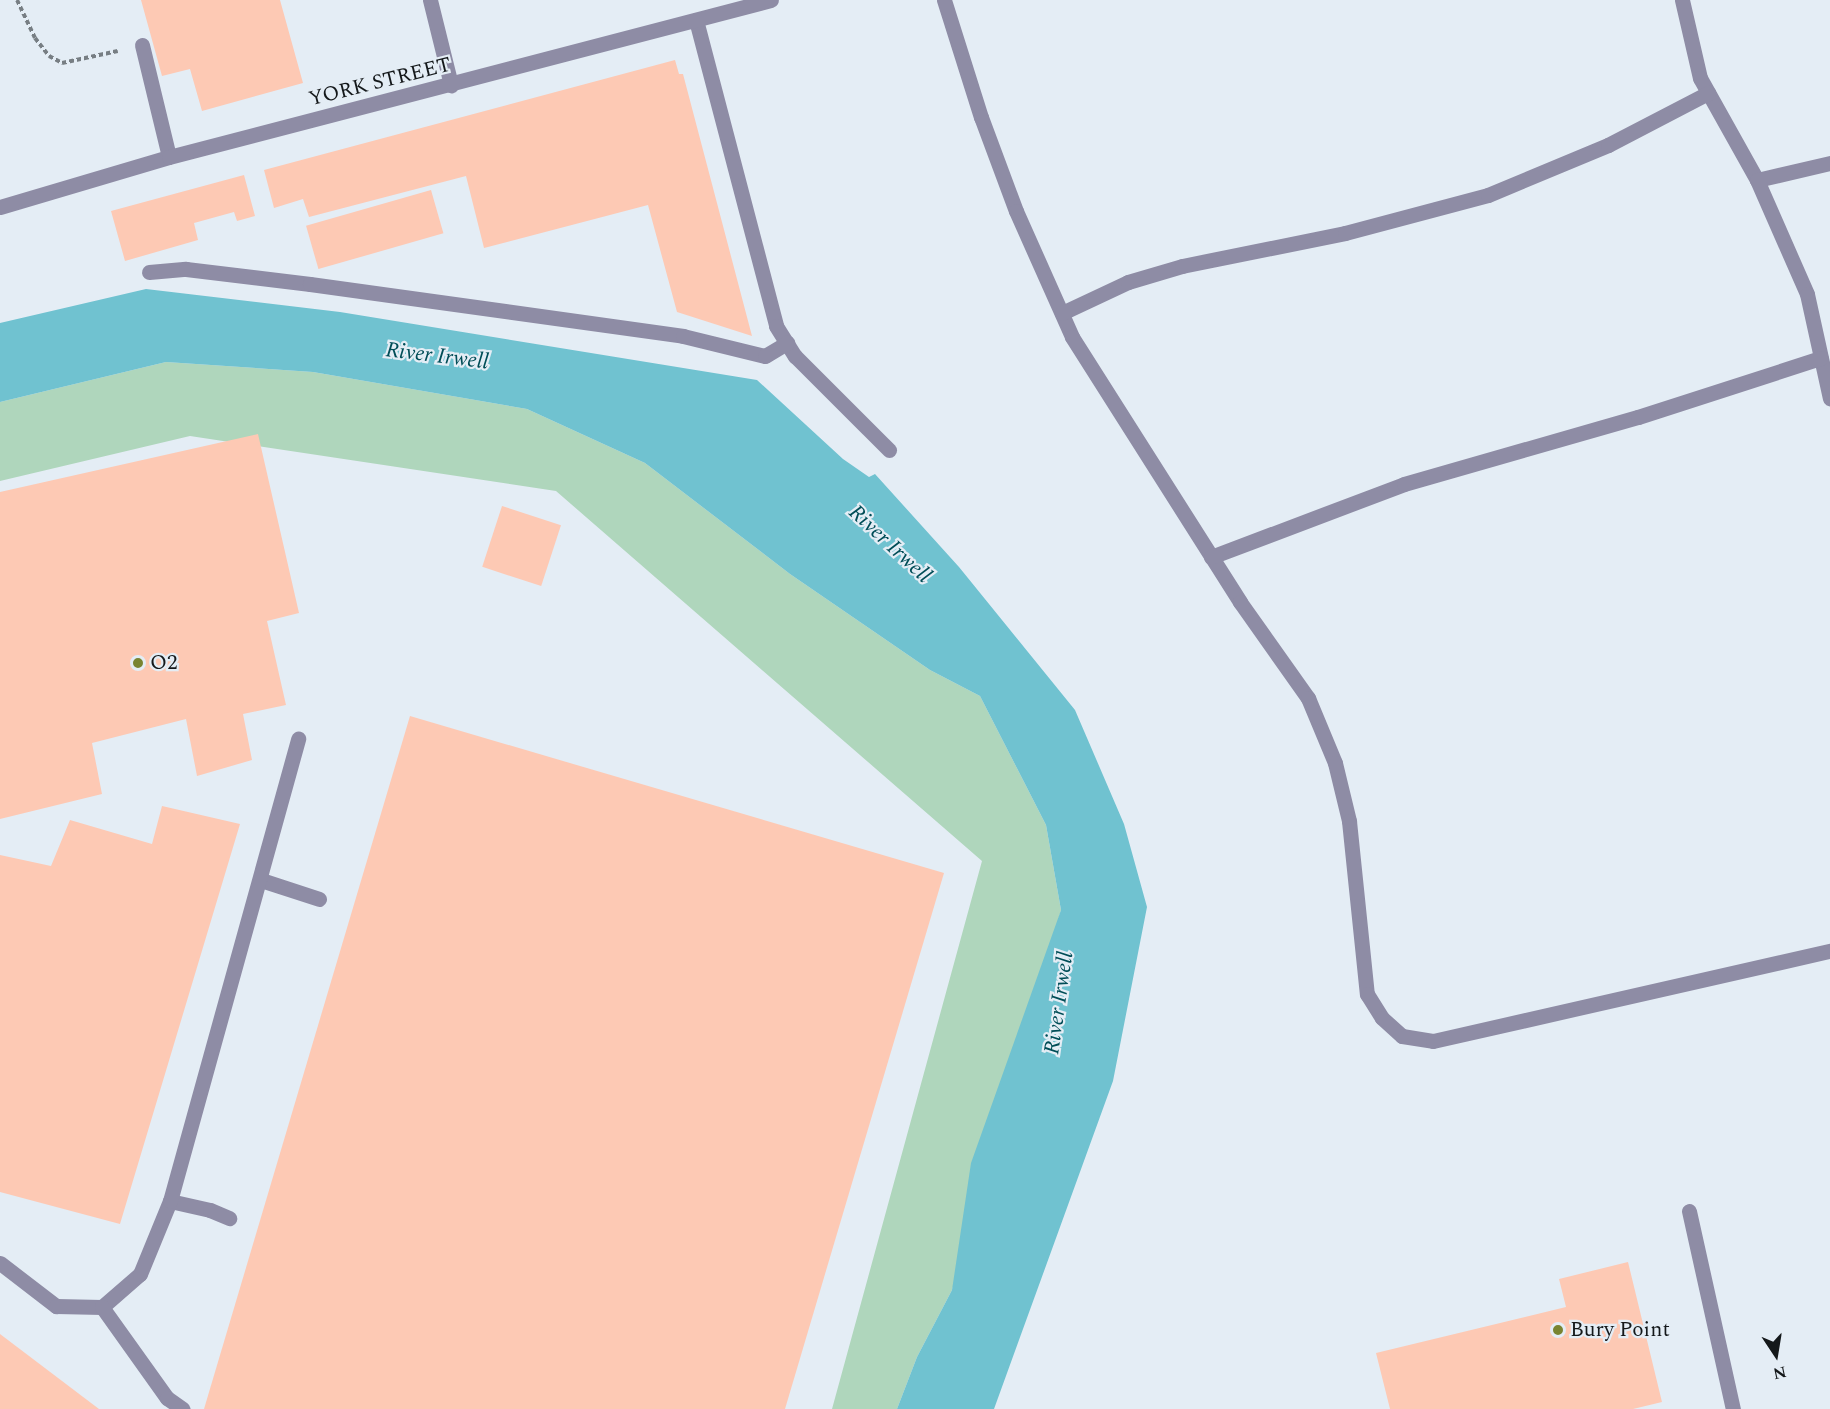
<!DOCTYPE html>
<html>
<head>
<meta charset="utf-8">
<style>
  body { margin:0 }
  #map { position:relative; width:1830px; height:1409px; overflow:hidden; background:#e4edf5; font-family:Spectral,serif }
  div>[style] { position:absolute }
  [style*='--x'] { left:calc(var(--x)*1px); top:calc(var(--y)*1px); width:calc(var(--w)*1px); rotate:calc(var(--a)*1deg) }
  .green>* { inset:0; background:#afd6bc }
  .water>* { inset:0; background:#70c2d0 }
  .building>* { inset:0; background:#fdc9b4; transform-origin:0 0 }
  .path>* { height:4px; margin-top:-2px; transform-origin:0; background:repeating-linear-gradient(90deg,#777e83 0 4.5px,transparent 0 7.5px) }
  .minor>* { height:15px; margin:-7.5px; padding:0 7.5px; transform-origin:7.5px; border-radius:7.5px; background:#8e8ca5 }
  .dots>* { width:16px; height:16px; translate:-50% -50%; box-sizing:border-box; border:3px solid #e4edf5; border-radius:50% }
  span { translate:-50% -50%; white-space:nowrap; text-align:center; line-height:1.15; -webkit-text-stroke:4.5px #e4edf5; paint-order:stroke }
  .street-label { font-size:21px; color:#14181a }
  .poi-label { font-size:21px; color:#14181a }
  .left { translate:0 -50%; text-align:left }
  .water-label { font-size:22px; color:#004d57; font-style:italic }
  .north { position:absolute; left:1746px; top:1325px; width:60px; height:60px; -webkit-text-stroke:4px #e4edf5; paint-order:stroke; rotate:168deg; font-size:16px; font-weight:700; line-height:24px; text-align:center; color:#14181a }
  .north::after { content:''; display:block; margin:auto; width:21px; height:27px; background:#14181a; clip-path:polygon(50% 0,100% 100%,50% 72%,0 100%) }
</style>
</head>
<body>
<div id="map">
  <div class="green">
    <div style="clip-path:polygon(166px 362px,313px 372px,527px 409px,645px 463px,790px 574px,930px 670px,980px 696px,1046px 825px,1061px 910px,952px 1290px,917px 1357px,897px 1409px,832px 1409px,982px 861px,556px 491px,190px 436px,0 481px,0 402px)"></div>
  </div>
  <div class="water">
    <div style="clip-path:polygon(146px 289px,340px 312px,757px 380px,843px 459px,869px 477px,875px 474px,959px 567px,1075px 710px,1124px 824px,1147px 907px,1113px 1081px,994px 1409px,897px 1409px,917px 1357px,952px 1290px,971px 1163px,1061px 910px,1046px 825px,980px 696px,930px 670px,790px 574px,645px 463px,527px 409px,313px 372px,166px 362px,0 402px,0 323px)"></div>
  </div>
  <div class="building">
    <div style="clip-path:polygon(141px 0,280px 0,303px 83px,202px 111px,190px 69px,162px 76px)"></div>
    <div style="clip-path:polygon(675px 60px,679px 74px,683px 74px,752px 336px,677px 312px,648px 205px,484px 248px,466px 176px,309px 217px,303px 199px,274px 208px,264px 170px)"></div>
    <div style="clip-path:polygon(244px 175px,255px 216px,237px 221px,234px 212px,194px 223px,198px 240px,125px 261px,111px 211px)"></div>
    <div style="left:431px;top:190px;width:45px;height:130px;rotate:74deg"></div>
    <div style="clip-path:polygon(258px 434px,299px 613px,267px 621px,286px 705px,243px 714px,252px 760px,197px 776px,186px 719px,92px 743px,102px 794px,0 819px,0 492px)"></div>
    <div style="left:502px;top:506px;width:62px;height:64px;rotate:18deg"></div>
    <div style="clip-path:polygon(410px 716px,944px 873px,785px 1409px,204px 1409px)"></div>
    <div style="clip-path:polygon(162px 806px,240px 824px,120px 1224px,0 1192px,0 855px,51px 866px,70px 820px,152px 844px)"></div>
    <div style="clip-path:polygon(1628px 1262px,1662px 1402px,1633px 1409px,1390px 1409px,1376px 1353px,1566px 1307px,1559px 1279px)"></div>
    <div style="clip-path:polygon(0 1334px,99px 1409px,0 1409px)"></div>
  </div>
  <div class="path">
    <div style="--x:17;--y:0;--w:42;--a:64.7"></div>
    <div style="--x:35;--y:38;--w:23;--a:52"></div>
    <div style="--x:49;--y:56;--w:15;--a:28"></div>
    <div style="--x:62;--y:63;--w:57;--a:-12.1"></div>
  </div>
  <div class="minor">
    <div style="--x:430;--y:0;--w:88;--a:76.1"></div>
    <div style="--x:944;--y:0;--w:123;--a:72.5"></div>
    <div style="--x:981;--y:117;--w:100;--a:69.6"></div>
    <div style="--x:1016;--y:211;--w:138;--a:66"></div>
    <div style="--x:1072;--y:337;--w:314;--a:57.6"></div>
    <div style="--x:1240;--y:602;--w:118;--a:54.7"></div>
    <div style="--x:1308;--y:698;--w:70;--a:67.4"></div>
    <div style="--x:1335;--y:763;--w:60;--a:76.4"></div>
    <div style="--x:1349;--y:821;--w:174;--a:84.1"></div>
    <div style="--x:1367;--y:994;--w:28;--a:58"></div>
    <div style="--x:1382;--y:1018;--w:27;--a:42"></div>
    <div style="--x:1402;--y:1036;--w:31;--a:9"></div>
    <div style="--x:1433;--y:1041;--w:407;--a:-12.8"></div>
    <div style="--x:1682;--y:0;--w:80;--a:77"></div>
    <div style="--x:1700;--y:78;--w:117;--a:60.8"></div>
    <div style="--x:1757;--y:180;--w:124;--a:66.3"></div>
    <div style="--x:1807;--y:294;--w:107;--a:77.6"></div>
    <div style="--x:696;--y:20;--w:316;--a:75.3"></div>
    <div style="--x:776;--y:326;--w:36;--a:58"></div>
    <div style="--x:795;--y:356;--w:133;--a:45"></div>
    <div style="--x:142;--y:45;--w:115;--a:76.4"></div>
    <div style="--x:1757;--y:180;--w:75;--a:-13.1"></div>
    <div style="--x:0;--y:207;--w:176;--a:-16.5"></div>
    <div style="--x:169;--y:157;--w:622;--a:-14.62"></div>
    <div style="--x:149;--y:272;--w:37;--a:-5"></div>
    <div style="--x:186;--y:269;--w:125;--a:6.9"></div>
    <div style="--x:310;--y:284;--w:377;--a:7.9"></div>
    <div style="--x:683;--y:336;--w:84;--a:13.7"></div>
    <div style="--x:765;--y:356;--w:26;--a:-31"></div>
    <div style="--x:1062;--y:313;--w:73;--a:-25.2"></div>
    <div style="--x:1128;--y:282;--w:56;--a:-16.5"></div>
    <div style="--x:1182;--y:266;--w:166;--a:-11.4"></div>
    <div style="--x:1345;--y:233;--w:148;--a:-14.9"></div>
    <div style="--x:1488;--y:195;--w:130;--a:-22.6"></div>
    <div style="--x:1608;--y:145;--w:113;--a:-27.5"></div>
    <div style="--x:1211;--y:557;--w:206;--a:-20.7"></div>
    <div style="--x:1404;--y:484;--w:243;--a:-16"></div>
    <div style="--x:1638;--y:417;--w:192;--a:-17.9"></div>
    <div style="--x:261;--y:880;--w:61;--a:18.1"></div>
    <div style="--x:170;--y:1201;--w:41;--a:12.7"></div>
    <div style="--x:210;--y:1210;--w:21;--a:23"></div>
    <div style="--x:1689;--y:1211;--w:203;--a:77.5"></div>
    <div style="--x:0;--y:1263;--w:71;--a:37.5"></div>
    <div style="--x:56;--y:1306;--w:46;--a:1.2"></div>
    <div style="--x:102;--y:1307;--w:50;--a:-41"></div>
    <div style="--x:140;--y:1274;--w:79;--a:-67.7"></div>
    <div style="--x:170;--y:1201;--w:480;--a:-74.5"></div>
    <div style="--x:102;--y:1307;--w:112;--a:54.5"></div>
    <div style="--x:167;--y:1398;--w:19;--a:35"></div>
  </div>
  <div class="dots">
    <div style="left:138px;top:663px;background:#798431"></div>
    <div style="left:1558px;top:1330px;background:#798431"></div>
  </div>
  <div class="street-label">
    <span style="left:380px;top:82px;rotate:-14deg">YORK STREET</span>
  </div>
  <div class="poi-label">
    <span class="left" style="left:150px;top:663px">O2</span>
    <span class="left" style="left:1570px;top:1330px">Bury Point</span>
  </div>
  <div class="water-label">
    <span style="left:437px;top:356px;rotate:7deg">River Irwell</span>
    <span style="left:890px;top:544px;rotate:43deg">River Irwell</span>
    <span style="left:1059px;top:1003px;rotate:-82deg">River Irwell</span>
  </div>
  <div class="north">N</div>
</div>
</body>
</html>
